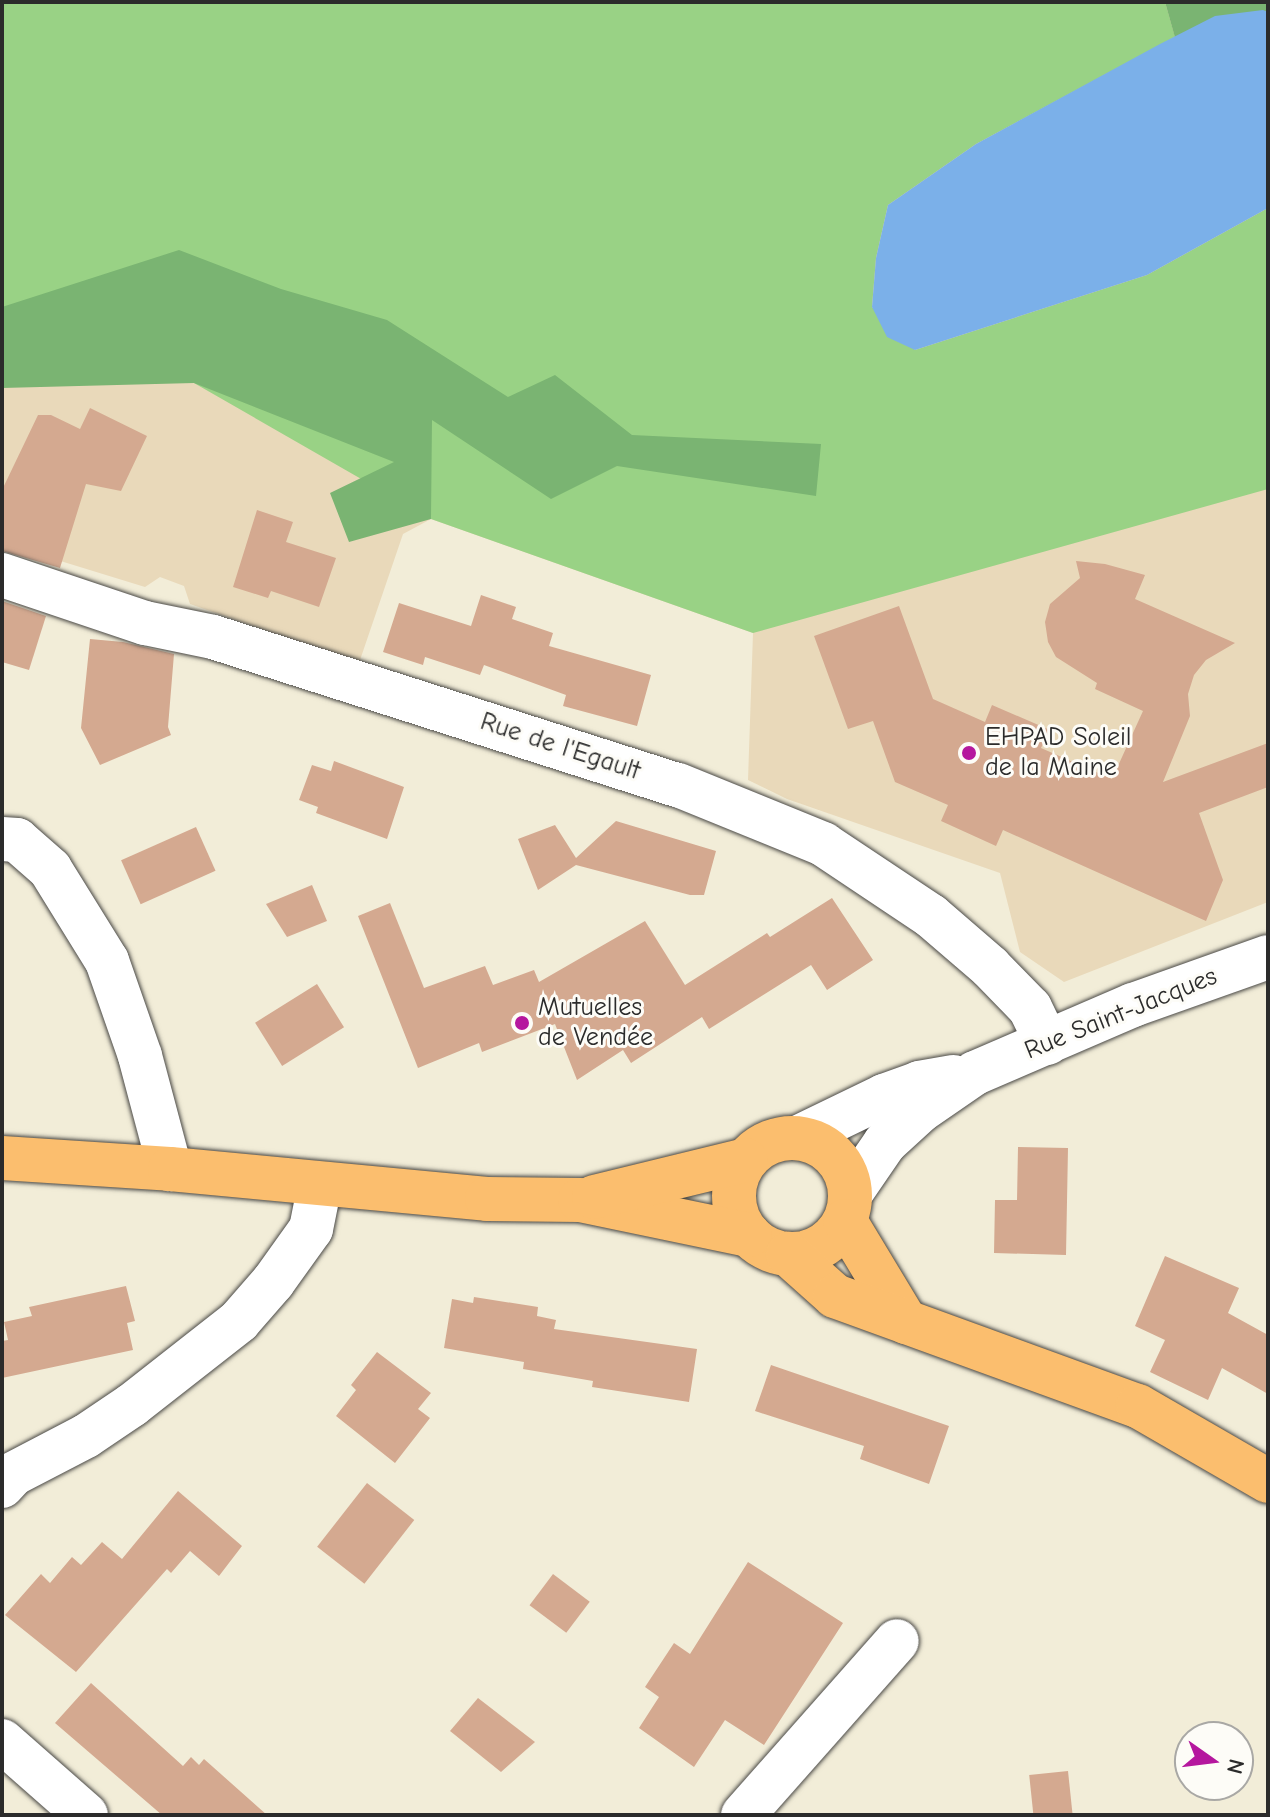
<!DOCTYPE html>
<html>
<head>
<meta charset="utf-8">
<style>
  body { margin:0 }
  #map { position:relative; width:1270px; height:1817px; overflow:hidden; background:#f2edd8; font-family:"Comic Neue",sans-serif }
  div>[style] { position:absolute }
  [style*='--x'] { left:calc(var(--x)*1px); top:calc(var(--y)*1px); width:calc(var(--w)*1px); rotate:calc(var(--a)*1deg) }
  .built>* { inset:0; background:#e9d9ba }
  .green>* { inset:0; background:#99d285 }
  .forest>* { inset:0; background:#7ab472 }
  .water>* { inset:0; background:#7bb0e9 }
  .building>* { inset:0; background:#d4a990; transform-origin:0 0 }
  .roads { filter:drop-shadow(0 0 2px #494845) drop-shadow(0 0 2px #494845) }
  .minor>* { height:44px; margin:-22px; padding:0 22px; transform-origin:22px; border-radius:22px; background:#fff }
  .major>* { height:44px; margin:-22px; padding:0 22px; transform-origin:22px; border-radius:22px; background:#fbbe6e }
  .major>.ring { margin:-22px; padding:0; box-sizing:content-box; background:none; border:44px solid #fbbe6e; border-radius:50% }
  .dots>* { width:22px; height:22px; translate:-50% -50%; box-sizing:border-box; border:4px solid #fdfcf7; border-radius:50% }
  span { translate:-50% -50%; white-space:nowrap; text-align:center; line-height:1.15; -webkit-text-stroke:6px #fdfcf7; paint-order:stroke }
  .poi-label { font-size:26px; color:#2b2b2b }
  .left { translate:0 -50%; text-align:left }
  .street-label { font-size:26px; color:#2b2b2b }
  .frame { position:absolute; inset:0; border:4px solid #2b2b2b; pointer-events:none }
  .north { position:absolute; left:1174px; top:1721px; width:80px; height:80px; box-sizing:border-box; background:#fdfcf7; border:2px solid #a9a8a5; border-radius:50%; rotate:104deg; font-size:22px; font-weight:700; line-height:32px; text-align:center; color:#2b2b2b }
  .north::after { content:''; display:block; margin:auto; width:28px; height:36px; background:#b5179e; clip-path:polygon(50% 0,100% 100%,50% 72%,0 100%) }
</style>
</head>
<body>
<div id="map">
  <div class="built">
    <div style="clip-path:polygon(2px 2px,1268px 2px,1268px 902px,1064px 982px,1020px 952px,1000px 873px,787px 799px,748px 780px,753px 633px,431px 519px,403px 534px,359px 663px,190px 604px,184px 586px,160px 577px,145px 587px,2px 543px)"></div>
  </div>
  <div class="green">
    <div style="clip-path:polygon(2px 2px,1165px 2px,1175px 37px,976px 144px,888px 205px,876px 258px,872px 307px,915px 350px,1147px 275px,1268px 208px,1268px 489px,753px 633px,431px 519px,194px 383px,2px 307px)"></div>
  </div>
  <div class="forest">
    <div style="clip-path:polygon(1165px 2px,1268px 2px,1268px 65px,1187px 80px)"></div>
    <div style="clip-path:polygon(179px 250px,281px 289px,387px 320px,508px 397px,555px 375px,632px 435px,821px 444px,816px 496px,617px 466px,551px 499px,432px 420px,431px 519px,349px 542px,330px 493px,394px 462px,194px 383px,2px 388px,2px 307px)"></div>
  </div>
  <div class="water">
    <div style="clip-path:polygon(1263px 10px,1268px 12px,1268px 208px,1147px 275px,915px 350px,887px 337px,872px 307px,876px 258px,888px 205px,976px 144px,1160px 44px,1215px 16px)"></div>
  </div>
  <div class="building">
    <div style="clip-path:polygon(90px 408px,147px 436px,121px 491px,86px 484px,60px 568px,2px 551px,2px 490px,38px 415px,51px 415px,80px 429px)"></div>
    <div style="clip-path:polygon(257px 510px,293px 522px,286px 542px,336px 558px,319px 607px,271px 591px,268px 598px,233px 587px)"></div>
    <div style="clip-path:polygon(1076px 561px,1105px 564px,1145px 575px,1135px 599px,1235px 643px,1206px 660px,1194px 675px,1188px 694px,1190px 716px,1163px 782px,1268px 743px,1268px 787px,1199px 813px,1223px 880px,1206px 921px,1003px 830px,996px 846px,941px 821px,948px 805px,895px 782px,873px 721px,848px 729px,814px 636px,899px 606px,933px 699px,985px 722px,992px 705px,1050px 730px,1041px 748px,1112px 779px,1143px 711px,1095px 689px,1097px 683px,1056px 657px,1048px 642px,1045px 622px,1050px 604px,1080px 578px)"></div>
    <div style="clip-path:polygon(481px 595px,516px 607px,512px 619px,553px 633px,549px 646px,651px 675px,637px 726px,563px 706px,566px 695px,484px 665px,480px 675px,425px 657px,423px 665px,383px 652px,399px 603px,471px 626px)"></div>
    <div style="clip-path:polygon(2px 601px,46px 616px,29px 670px,2px 662px)"></div>
    <div style="clip-path:polygon(90px 639px,123px 642px,174px 654px,168px 727px,171px 735px,100px 765px,81px 728px)"></div>
    <div style="clip-path:polygon(334px 761px,404px 787px,387px 839px,316px 813px,318px 807px,299px 800px,312px 765px,331px 771px)"></div>
    <div style="clip-path:polygon(616px 821px,716px 851px,704px 895px,690px 895px,576px 865px,538px 890px,518px 839px,555px 825px,576px 858px)"></div>
    <div style="left:196px;top:827px;width:48px;height:82px;rotate:66deg"></div>
    <div style="clip-path:polygon(312px 885px,327px 921px,287px 937px,266px 904px)"></div>
    <div style="clip-path:polygon(832px 898px,873px 960px,827px 990px,811px 965px,709px 1029px,702px 1017px,631px 1063px,623px 1050px,577px 1080px,555px 1024px,482px 1052px,479px 1043px,418px 1068px,358px 916px,390px 903px,424px 988px,485px 966px,493px 985px,534px 970px,539px 982px,645px 921px,685px 985px,767px 933px,770px 937px)"></div>
    <div style="left:317px;top:984px;width:51px;height:73px;rotate:58deg"></div>
    <div style="clip-path:polygon(1018px 1147px,1068px 1148px,1066px 1255px,994px 1253px,995px 1200px,1017px 1200px)"></div>
    <div style="clip-path:polygon(1165px 1256px,1239px 1288px,1228px 1313px,1268px 1335px,1268px 1394px,1222px 1368px,1208px 1400px,1150px 1372px,1165px 1340px,1135px 1326px)"></div>
    <div style="clip-path:polygon(126px 1286px,135px 1321px,127px 1323px,133px 1350px,2px 1378px,2px 1341px,8px 1340px,4px 1322px,32px 1316px,29px 1307px)"></div>
    <div style="clip-path:polygon(474px 1297px,538px 1307px,537px 1316px,556px 1320px,554px 1329px,697px 1349px,689px 1402px,592px 1387px,593px 1381px,523px 1369px,524px 1362px,444px 1348px,452px 1299px,473px 1303px)"></div>
    <div style="clip-path:polygon(377px 1352px,431px 1393px,418px 1409px,430px 1418px,395px 1463px,336px 1416px,356px 1390px,351px 1385px)"></div>
    <div style="clip-path:polygon(771px 1365px,949px 1426px,929px 1484px,860px 1459px,864px 1446px,755px 1411px)"></div>
    <div style="left:367px;top:1483px;width:60px;height:81px;rotate:38deg"></div>
    <div style="clip-path:polygon(178px 1491px,242px 1546px,219px 1576px,190px 1551px,171px 1573px,167px 1569px,76px 1672px,5px 1615px,41px 1574px,50px 1583px,72px 1557px,81px 1565px,102px 1542px,122px 1559px)"></div>
    <div style="clip-path:polygon(748px 1562px,843px 1623px,764px 1745px,725px 1720px,694px 1767px,639px 1728px,659px 1697px,645px 1687px,674px 1643px,690px 1654px)"></div>
    <div style="left:553px;top:1574px;width:46px;height:39px;rotate:37deg"></div>
    <div style="clip-path:polygon(91px 1683px,183px 1766px,191px 1757px,199px 1765px,204px 1759px,267px 1815px,162px 1815px,55px 1723px)"></div>
    <div style="clip-path:polygon(478px 1698px,535px 1742px,501px 1772px,450px 1731px)"></div>
    <div style="left:1068px;top:1771px;width:44px;height:39px;rotate:84deg"></div>
  </div>
  <div class="roads">
    <div class="minor">
      <div style="--x:2;--y:575;--w:151;--a:18.6"></div>
      <div style="--x:145;--y:623;--w:69;--a:11.6"></div>
      <div style="--x:213;--y:637;--w:488;--a:17.7"></div>
      <div style="--x:678;--y:785;--w:157;--a:22.1"></div>
      <div style="--x:823;--y:844;--w:130;--a:33.7"></div>
      <div style="--x:931;--y:916;--w:78;--a:40.8"></div>
      <div style="--x:990;--y:967;--w:57;--a:45.7"></div>
      <div style="--x:1030;--y:1008;--w:39;--a:64"></div>
      <div style="--x:2;--y:839;--w:15;--a:4"></div>
      <div style="--x:17;--y:840;--w:44;--a:41.3"></div>
      <div style="--x:50;--y:869;--w:108;--a:58.2"></div>
      <div style="--x:107;--y:961;--w:101;--a:70.8"></div>
      <div style="--x:140;--y:1056;--w:117;--a:75.1"></div>
      <div style="--x:797;--y:1138;--w:97;--a:-25.8"></div>
      <div style="--x:884;--y:1096;--w:37;--a:-20"></div>
      <div style="--x:919;--y:1083;--w:35;--a:-10"></div>
      <div style="--x:850;--y:1194;--w:62;--a:-55.5"></div>
      <div style="--x:885;--y:1143;--w:47;--a:-42.4"></div>
      <div style="--x:920;--y:1111;--w:67;--a:-34.6"></div>
      <div style="--x:975;--y:1073;--w:172;--a:-23.3"></div>
      <div style="--x:1133;--y:1005;--w:143;--a:-19.6"></div>
      <div style="--x:2;--y:1486;--w:16;--a:-47"></div>
      <div style="--x:13;--y:1474;--w:82;--a:-27.5"></div>
      <div style="--x:86;--y:1436;--w:55;--a:-34"></div>
      <div style="--x:132;--y:1405;--w:136;--a:-38.1"></div>
      <div style="--x:239;--y:1321;--w:52;--a:-48.9"></div>
      <div style="--x:273;--y:1282;--w:65;--a:-54.4"></div>
      <div style="--x:311;--y:1229;--w:46;--a:-78.7"></div>
      <div style="--x:2;--y:1741;--w:112;--a:41.4"></div>
      <div style="--x:743;--y:1815;--w:232;--a:-48.5"></div>
    </div>
    <div class="major">
      <div class="ring" style="left:734px;top:1138px;width:72px;height:72px"></div>
      <div style="--x:2;--y:1158;--w:168;--a:3.7"></div>
      <div style="--x:170;--y:1169;--w:318;--a:5.4"></div>
      <div style="--x:487;--y:1199;--w:93;--a:0.6"></div>
      <div style="--x:580;--y:1200;--w:173;--a:11.7"></div>
      <div style="--x:594;--y:1197;--w:156;--a:-13.7"></div>
      <div style="--x:845;--y:1221;--w:118;--a:58.9"></div>
      <div style="--x:788;--y:1254;--w:63;--a:41.8"></div>
      <div style="--x:835;--y:1296;--w:322;--a:20"></div>
      <div style="--x:1138;--y:1406;--w:150;--a:30"></div>
    </div>
  </div>
  <div class="dots">
    <div style="left:969px;top:753px;background:#b5179e"></div>
    <div style="left:522px;top:1023px;background:#b5179e"></div>
  </div>
  <div class="poi-label">
    <span class="left" style="left:985px;top:753px">EHPAD Soleil<br>de la Maine</span>
    <span class="left" style="left:538px;top:1023px">Mutuelles<br>de Vendée</span>
  </div>
  <div class="street-label">
    <span style="left:560px;top:747px;rotate:18deg">Rue de l'Egault</span>
    <span style="left:1121px;top:1014px;rotate:-22deg">Rue Saint-Jacques</span>
  </div>
  <div class="frame"></div>
  <div class="north">N</div>
</div>
</body>
</html>
